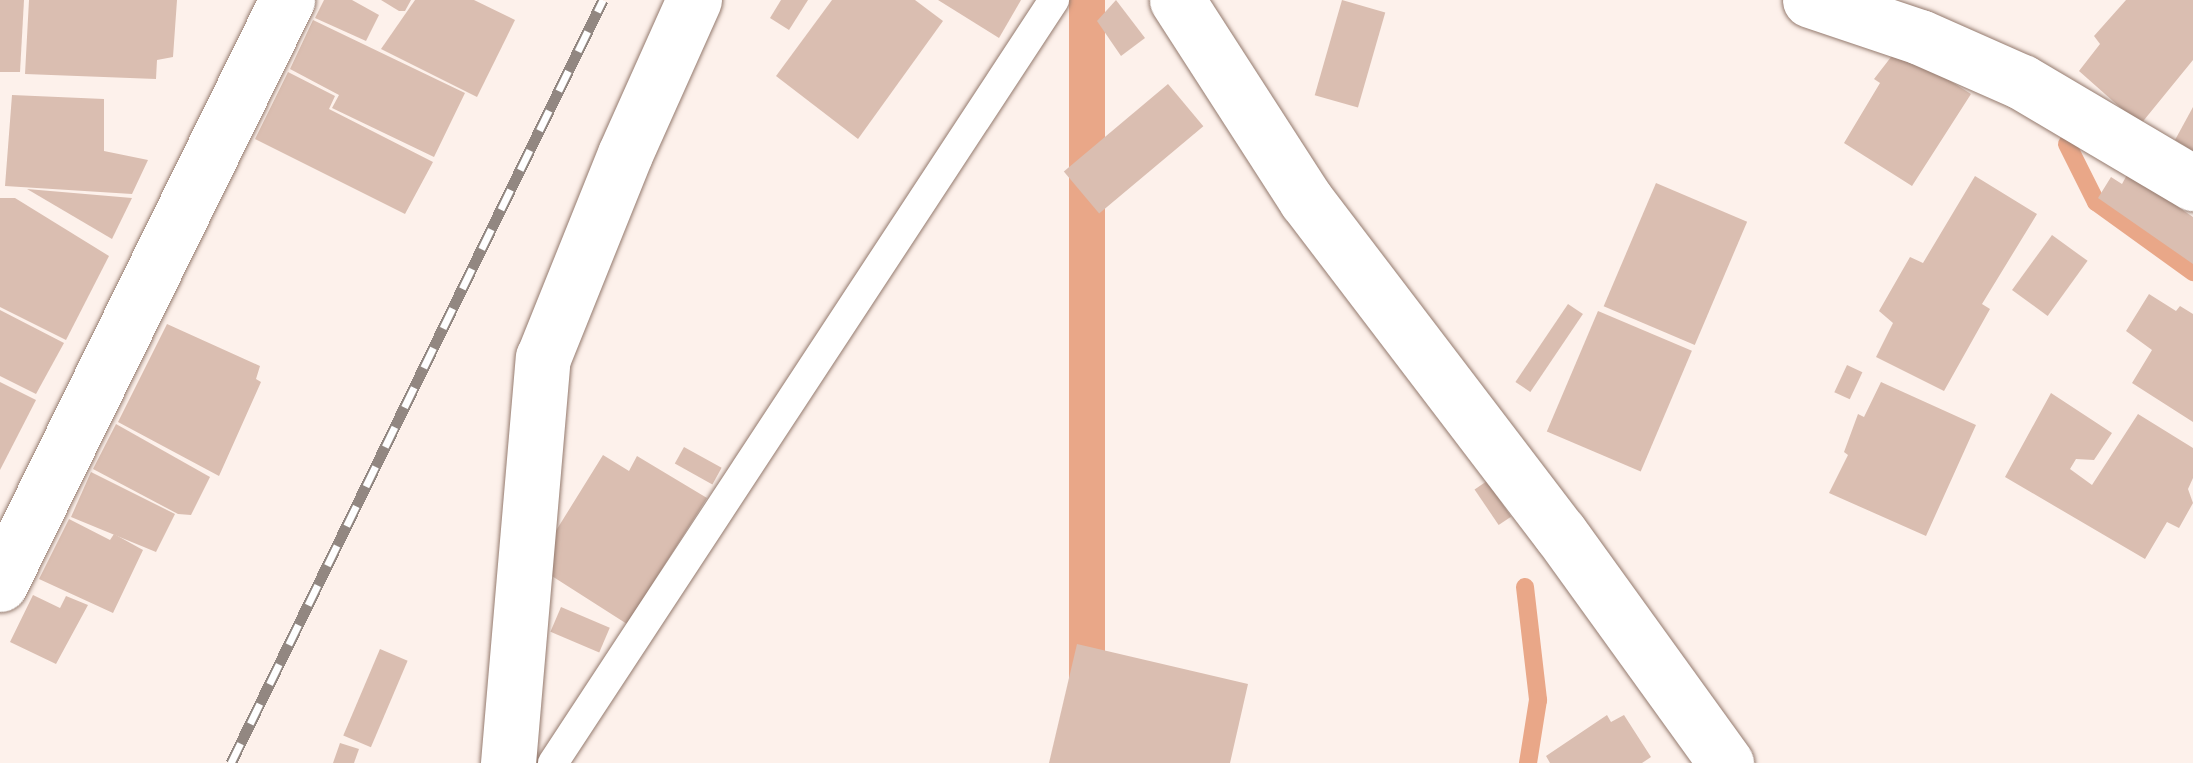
<!DOCTYPE html>
<html>
<head>
<meta charset="utf-8">
<style>
  body { margin:0 }
  #map { position:relative; width:2193px; height:763px; overflow:hidden; background:#fdf1eb; font-family:"Asap Condensed",sans-serif }
  div>[style] { position:absolute }
  [style*='--x'] { left:calc(var(--x)*1px); top:calc(var(--y)*1px); width:calc(var(--w)*1px); rotate:calc(var(--a)*1deg) }
  .water>* { inset:0; background:#e9a788; transform-origin:0 0 }
  .stream>* { height:18px; margin:-9px; padding:0 9px; transform-origin:9px; border-radius:9px; background:#e9a788 }
  .building>* { inset:0; background:#dabeb1; transform-origin:0 0 }
  .roads { filter:drop-shadow(0 0 2px #947a6e) drop-shadow(0 0 2px #947a6e) }
  .service>* { height:30px; margin:-15px; padding:0 15px; transform-origin:15px; border-radius:15px; background:#fff }
  .minor>* { height:55px; margin:-27.5px; padding:0 27.5px; transform-origin:27.5px; border-radius:27.5px; background:#fff }
  .rail>* { height:11px; margin-top:-5.5px; transform-origin:0; background:repeating-linear-gradient(90deg,#fff 0 22px,#928781 0 44px); box-sizing:border-box; border-block:2px solid #928781 }
  span { translate:-50% -50%; white-space:nowrap; text-align:center; line-height:1.15; -webkit-text-stroke:8px #fff; paint-order:stroke }
</style>
</head>
<body>
<div id="map">
  <div class="water">
    <div style="left:1069px;top:0;width:36px;height:916px"></div>
  </div>
  <div class="stream">
    <div style="--x:2067;--y:144;--w:65;--a:63.4"></div>
    <div style="--x:2096;--y:202;--w:120;--a:35.8"></div>
    <div style="--x:1525;--y:587;--w:114;--a:83.4"></div>
    <div style="--x:1538;--y:700;--w:64;--a:99"></div>
  </div>
  <div class="building">
    <div style="clip-path:polygon(0 0,24px 0,20px 72px,0 72px)"></div>
    <div style="clip-path:polygon(29px 0,177px 0,173px 57px,157px 60px,156px 79px,25px 74px)"></div>
    <div style="clip-path:polygon(324px 0,352px 0,379px 15px,366px 41px,315px 18px)"></div>
    <div style="clip-path:polygon(381px 0,411px 0,405px 11px,399px 11px)"></div>
    <div style="clip-path:polygon(415px 0,474px 0,515px 20px,477px 97px,381px 49px)"></div>
    <div style="clip-path:polygon(781px 0,808px 0,789px 30px,770px 18px)"></div>
    <div style="clip-path:polygon(832px 0,915px 0,943px 21px,858px 139px,776px 76px)"></div>
    <div style="clip-path:polygon(938px 0,1021px 0,999px 38px)"></div>
    <div style="clip-path:polygon(1116px 0,1145px 38px,1121px 56px,1097px 21px)"></div>
    <div style="left:1342px;top:0;width:45px;height:99px;rotate:16deg"></div>
    <div style="clip-path:polygon(2126px 0,2193px 0,2193px 60px,2140px 125px,2079px 71px,2100px 44px,2094px 36px)"></div>
    <div style="clip-path:polygon(313px 20px,465px 93px,434px 157px,332px 108px,339px 95px,290px 69px)"></div>
    <div style="clip-path:polygon(1898px 48px,1971px 94px,1912px 186px,1844px 143px,1880px 83px,1874px 79px)"></div>
    <div style="clip-path:polygon(288px 72px,335px 96px,329px 109px,433px 162px,405px 214px,255px 139px)"></div>
    <div style="left:1168px;top:84px;width:55px;height:136px;rotate:50deg"></div>
    <div style="clip-path:polygon(12px 95px,104px 99px,104px 151px,148px 160px,132px 194px,5px 186px)"></div>
    <div style="clip-path:polygon(2193px 107px,2193px 151px,2175px 140px)"></div>
    <div style="clip-path:polygon(2128px 173px,2193px 217px,2193px 264px,2098px 198px,2111px 177px,2122px 184px)"></div>
    <div style="clip-path:polygon(1975px 176px,2037px 214px,1982px 304px,1990px 309px,1944px 391px,1876px 357px,1893px 323px,1879px 311px,1910px 257px,1923px 263px)"></div>
    <div style="left:1656px;top:183px;width:99px;height:134px;rotate:23deg"></div>
    <div style="clip-path:polygon(27px 189px,132px 198px,112px 239px)"></div>
    <div style="clip-path:polygon(0 198px,15px 198px,109px 256px,66px 340px,0 307px)"></div>
    <div style="left:2052px;top:235px;width:44px;height:68px;rotate:36deg"></div>
    <div style="clip-path:polygon(2149px 294px,2176px 311px,2180px 306px,2193px 314px,2193px 422px,2132px 383px,2152px 350px,2126px 331px)"></div>
    <div style="left:1568px;top:304px;width:18px;height:94px;rotate:34deg"></div>
    <div style="clip-path:polygon(0 310px,64px 343px,36px 394px,0 376px)"></div>
    <div style="left:1598px;top:311px;width:102px;height:131px;rotate:23deg"></div>
    <div style="clip-path:polygon(167px 324px,260px 366px,256px 379px,261px 382px,219px 476px,118px 422px)"></div>
    <div style="left:1847px;top:365px;width:17px;height:30px;rotate:25deg"></div>
    <div style="clip-path:polygon(0 382px,36px 400px,0 470px)"></div>
    <div style="clip-path:polygon(1881px 382px,1976px 425px,1926px 536px,1829px 493px,1848px 455px,1844px 452px,1858px 414px,1864px 417px)"></div>
    <div style="clip-path:polygon(2051px 393px,2112px 433px,2094px 460px,2076px 459px,2070px 469px,2092px 485px,2138px 414px,2193px 448px,2193px 478px,2188px 489px,2193px 503px,2179px 528px,2167px 522px,2145px 559px,2005px 477px)"></div>
    <div style="clip-path:polygon(116px 424px,210px 477px,191px 515px,178px 514px,93px 469px)"></div>
    <div style="left:684px;top:447px;width:43px;height:19px;rotate:29deg"></div>
    <div style="clip-path:polygon(603px 455px,629px 471px,637px 456px,707px 498px,627px 624px,544px 571px,544px 550px)"></div>
    <div style="clip-path:polygon(91px 472px,175px 514px,156px 552px,71px 517px)"></div>
    <div style="left:1487px;top:481px;width:43px;height:15px;rotate:56deg"></div>
    <div style="clip-path:polygon(69px 519px,110px 540px,114px 534px,143px 550px,113px 613px,39px 579px)"></div>
    <div style="clip-path:polygon(33px 595px,60px 608px,66px 596px,88px 605px,56px 664px,10px 642px)"></div>
    <div style="left:561px;top:607px;width:53px;height:27px;rotate:23deg"></div>
    <div style="clip-path:polygon(1077px 644px,1248px 684px,1230px 763px,1049px 763px)"></div>
    <div style="left:380px;top:649px;width:30px;height:94px;rotate:23deg"></div>
    <div style="clip-path:polygon(1607px 715px,1611px 722px,1624px 715px,1651px 757px,1642px 763px,1550px 763px,1546px 756px)"></div>
    <div style="clip-path:polygon(340px 743px,359px 749px,354px 763px,333px 763px)"></div>
  </div>
  <div class="roads">
    <div class="service">
      <div style="--x:553;--y:763;--w:913;--a:-56.71"></div>
    </div>
    <div class="minor">
      <div style="--x:1177;--y:0;--w:238;--a:57.2"></div>
      <div style="--x:1306;--y:200;--w:419;--a:52.7"></div>
      <div style="--x:1560;--y:533;--w:284;--a:54.2"></div>
      <div style="--x:1810;--y:0;--w:116;--a:18.6"></div>
      <div style="--x:1920;--y:37;--w:111;--a:23.8"></div>
      <div style="--x:2022;--y:82;--w:199;--a:30.6"></div>
      <div style="--x:0;--y:584;--w:651;--a:-63.83"></div>
      <div style="--x:508;--y:763;--w:407;--a:-85.1"></div>
      <div style="--x:543;--y:358;--w:220;--a:-68.1"></div>
      <div style="--x:625;--y:154;--w:169;--a:-65.9"></div>
    </div>
  </div>
  <div class="rail">
    <div style="--x:231;--y:763;--w:849;--a:-64.01"></div>
  </div>
</div>
</body>
</html>
